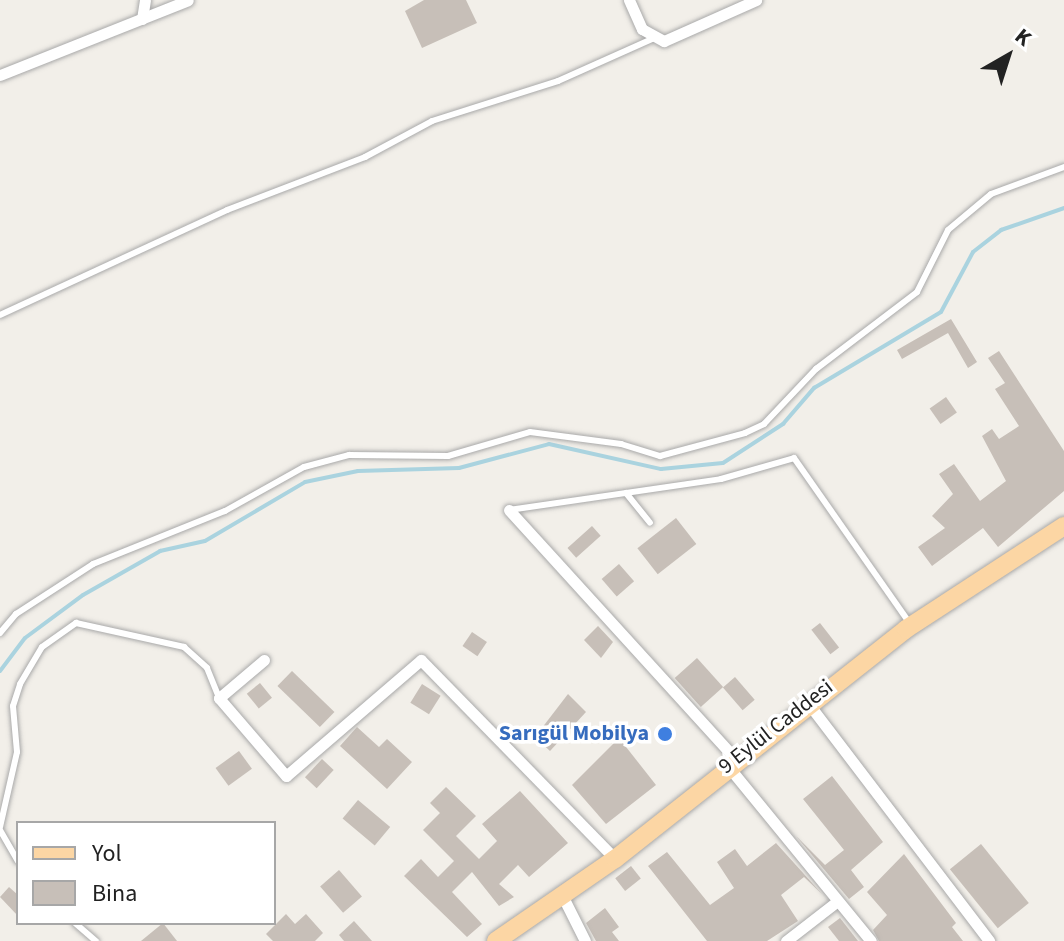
<!DOCTYPE html>
<html>
<head>
<meta charset="utf-8">
<style>
  body { margin:0 }
  #map { position:relative; width:1064px; height:941px; overflow:hidden; background:#f2efe9; font-family:"Source Sans 3",sans-serif }
  div>[style] { position:absolute }
  [style*='--x'] { left:calc(var(--x)*1px); top:calc(var(--y)*1px); width:calc(var(--w)*1px); rotate:calc(var(--a)*1deg) }
  .stream>* { height:4px; margin:-2px; padding:0 2px; transform-origin:2px; border-radius:2px; background:#aad3df }
  .building>* { inset:0; background:#c7bfb8; transform-origin:0 0 }
  .roads { filter:drop-shadow(0 0 2px #a9a9a9) drop-shadow(0 0 2px #a9a9a9) }
  .lane>* { height:6px; margin:-3px; padding:0 3px; transform-origin:3px; border-radius:3px; background:#fff }
  .street>* { height:11px; margin:-5.5px; padding:0 5.5px; transform-origin:5.5px; border-radius:5.5px; background:#fff }
  .primary>* { height:18px; margin:-9px; padding:0 9px; transform-origin:9px; border-radius:9px; background:#fcd6a4 }
  .dots>* { width:22px; height:22px; translate:-50% -50%; box-sizing:border-box; border:4px solid #fff; border-radius:50% }
  span { translate:-50% -50%; white-space:nowrap; text-align:center; line-height:1.15; -webkit-text-stroke:7px #fff; paint-order:stroke }
  .street-label { font-size:22px; color:#222 }
  .shop-label { font-size:22px; color:#366cbe; font-weight:700 }
  .right { translate:-100% -50%; text-align:right }
  .legend { position:absolute; left:16px; top:821px; width:260px; height:104px; box-sizing:border-box; background:#fff; border:2px solid #a7a7a7; margin:0; padding:10px 14px; list-style:none; font-size:24px; color:#222 }
  .legend li { display:flex; align-items:center; gap:16px; height:40px }
  .legend b { width:40px; border:2px solid #a7a7a7 }
  .north { position:absolute; left:968px; top:16px; width:80px; height:80px; -webkit-text-stroke:6px #fff; paint-order:stroke; rotate:39deg; font-size:22px; font-weight:700; line-height:32px; text-align:center; color:#222 }
  .north::after { content:''; display:block; margin:auto; width:28px; height:36px; background:#222; clip-path:polygon(50% 0,100% 100%,50% 72%,0 100%) }
</style>
</head>
<body>
<div id="map">
  <div class="stream">
    <div style="--x:0;--y:671;--w:41;--a:-52.9"></div>
    <div style="--x:25;--y:638;--w:72;--a:-36.6"></div>
    <div style="--x:83;--y:595;--w:89;--a:-29.7"></div>
    <div style="--x:160;--y:551;--w:46;--a:-12.5"></div>
    <div style="--x:205;--y:541;--w:116;--a:-30.5"></div>
    <div style="--x:305;--y:482;--w:54;--a:-11.7"></div>
    <div style="--x:358;--y:471;--w:101;--a:-1.7"></div>
    <div style="--x:459;--y:468;--w:93;--a:-14.9"></div>
    <div style="--x:549;--y:444;--w:115;--a:12.6"></div>
    <div style="--x:661;--y:469;--w:62;--a:-5.5"></div>
    <div style="--x:723;--y:463;--w:72;--a:-33"></div>
    <div style="--x:783;--y:424;--w:48;--a:-49.3"></div>
    <div style="--x:814;--y:388;--w:148;--a:-30.9"></div>
    <div style="--x:941;--y:312;--w:68;--a:-61.9"></div>
    <div style="--x:973;--y:252;--w:36;--a:-38"></div>
    <div style="--x:1001;--y:230;--w:67;--a:-19.2"></div>
  </div>
  <div class="building">
    <div style="clip-path:polygon(424px 0,466px 0,477px 23px,422px 48px,405px 11px)"></div>
    <div style="clip-path:polygon(951px 319px,977px 362px,968px 368px,948px 333px,902px 359px,897px 350px)"></div>
    <div style="clip-path:polygon(999px 351px,1064px 451px,1064px 491px,998px 547px,983px 528px,932px 566px,918px 547px,945px 528px,932px 516px,953px 494px,939px 474px,954px 464px,980px 501px,1006px 481px,982px 436px,992px 429px,999px 439px,1019px 426px,995px 389px,1005px 383px,988px 358px)"></div>
    <div style="left:946px;top:397px;width:19px;height:20px;rotate:55deg"></div>
    <div style="left:676px;top:518px;width:33px;height:49px;rotate:52deg"></div>
    <div style="left:592px;top:526px;width:13px;height:33px;rotate:48deg"></div>
    <div style="left:619px;top:564px;width:23px;height:23px;rotate:49deg"></div>
    <div style="left:820px;top:623px;width:31px;height:11px;rotate:52deg"></div>
    <div style="clip-path:polygon(598px 626px,613px 642px,601px 658px,584px 640px)"></div>
    <div style="left:472px;top:632px;width:18px;height:17px;rotate:34deg"></div>
    <div style="left:697px;top:658px;width:39px;height:30px;rotate:48deg"></div>
    <div style="left:292px;top:671px;width:59px;height:21px;rotate:44deg"></div>
    <div style="left:735px;top:677px;width:30px;height:16px;rotate:49deg"></div>
    <div style="left:260px;top:683px;width:19px;height:17px;rotate:51deg"></div>
    <div style="left:422px;top:684px;width:22px;height:22px;rotate:32deg"></div>
    <div style="clip-path:polygon(568px 694px,586px 712px,550px 751px,535px 737px)"></div>
    <div style="clip-path:polygon(357px 727px,379px 747px,387px 739px,412px 762px,387px 789px,340px 746px)"></div>
    <div style="clip-path:polygon(619px 738px,656px 785px,606px 824px,572px 785px)"></div>
    <div style="left:239px;top:751px;width:22px;height:29px;rotate:54deg"></div>
    <div style="left:322px;top:759px;width:16px;height:25px;rotate:43deg"></div>
    <div style="clip-path:polygon(832px 776px,883px 842px,851px 870px,864px 887px,849px 899px,796px 836px,825px 865px,844px 850px,803px 799px)"></div>
    <div style="clip-path:polygon(446px 787px,476px 816px,456px 836px,479px 859px,497px 841px,482px 824px,520px 791px,568px 843px,529px 877px,518px 865px,499px 884px,514px 897px,499px 906px,472px 872px,452px 892px,482px 924px,467px 937px,404px 876px,421px 859px,438px 877px,454px 861px,423px 830px,440px 813px,430px 803px)"></div>
    <div style="left:358px;top:800px;width:42px;height:24px;rotate:40deg"></div>
    <div style="clip-path:polygon(776px 843px,822px 894px,804px 877px,781px 895px,798px 921px,767px 941px,707px 941px,648px 866px,667px 852px,710px 905px,734px 888px,717px 862px,735px 849px,747px 866px)"></div>
    <div style="left:981px;top:844px;width:76px;height:40px;rotate:51deg"></div>
    <div style="clip-path:polygon(904px 854px,956px 923px,952px 927px,963px 941px,879px 941px,873px 930px,887px 915px,867px 892px)"></div>
    <div style="left:631px;top:866px;width:16px;height:20px;rotate:52deg"></div>
    <div style="left:339px;top:870px;width:35px;height:25px;rotate:49deg"></div>
    <div style="clip-path:polygon(9px 887px,18px 895px,18px 916px,0 897px)"></div>
    <div style="clip-path:polygon(605px 908px,619px 927px,612px 932px,619px 941px,596px 941px,586px 923px)"></div>
    <div style="clip-path:polygon(286px 914px,295px 924px,306px 914px,323px 933px,315px 941px,273px 941px,266px 934px)"></div>
    <div style="clip-path:polygon(840px 918px,858px 941px,839px 941px,828px 927px)"></div>
    <div style="clip-path:polygon(354px 921px,372px 941px,344px 941px,339px 935px)"></div>
    <div style="clip-path:polygon(163px 923px,177px 941px,141px 941px)"></div>
  </div>
  <div class="roads">
    <div class="lane">
      <div style="--x:0;--y:315;--w:250;--a:-24.8"></div>
      <div style="--x:227;--y:210;--w:148;--a:-21"></div>
      <div style="--x:365;--y:157;--w:76;--a:-28.2"></div>
      <div style="--x:432;--y:121;--w:132;--a:-17.6"></div>
      <div style="--x:558;--y:81;--w:103;--a:-24.1"></div>
      <div style="--x:626;--y:493;--w:38;--a:51"></div>
      <div style="--x:509;--y:510;--w:214;--a:-8.3"></div>
      <div style="--x:721;--y:479;--w:76;--a:-16"></div>
      <div style="--x:794;--y:458;--w:200;--a:55"></div>
      <div style="--x:0;--y:633;--w:25;--a:-50"></div>
      <div style="--x:16;--y:614;--w:92;--a:-33"></div>
      <div style="--x:93;--y:564;--w:142;--a:-21.9"></div>
      <div style="--x:225;--y:511;--w:90;--a:-29.1"></div>
      <div style="--x:304;--y:467;--w:47;--a:-14.9"></div>
      <div style="--x:349;--y:455;--w:99;--a:0.6"></div>
      <div style="--x:448;--y:456;--w:85;--a:-16.3"></div>
      <div style="--x:530;--y:432;--w:92;--a:7.5"></div>
      <div style="--x:621;--y:444;--w:41;--a:17.1"></div>
      <div style="--x:660;--y:456;--w:88;--a:-15.1"></div>
      <div style="--x:745;--y:433;--w:21;--a:-25"></div>
      <div style="--x:764;--y:424;--w:76;--a:-46.6"></div>
      <div style="--x:816;--y:369;--w:127;--a:-37.3"></div>
      <div style="--x:917;--y:292;--w:69;--a:-63.4"></div>
      <div style="--x:948;--y:230;--w:56;--a:-39.9"></div>
      <div style="--x:991;--y:194;--w:78;--a:-20.3"></div>
      <div style="--x:0;--y:827;--w:77;--a:-77.2"></div>
      <div style="--x:17;--y:752;--w:46;--a:-95"></div>
      <div style="--x:13;--y:706;--w:23;--a:-72"></div>
      <div style="--x:20;--y:684;--w:43;--a:-59.3"></div>
      <div style="--x:42;--y:647;--w:42;--a:-35.2"></div>
      <div style="--x:76;--y:623;--w:111;--a:12.5"></div>
      <div style="--x:184;--y:647;--w:31;--a:42"></div>
      <div style="--x:207;--y:668;--w:32;--a:68"></div>
      <div style="--x:0;--y:830;--w:36;--a:60"></div>
      <div style="--x:75;--y:923;--w:28;--a:41"></div>
    </div>
    <div class="street">
      <div style="--x:629;--y:0;--w:32;--a:66"></div>
      <div style="--x:642;--y:29;--w:25;--a:29"></div>
      <div style="--x:664;--y:41;--w:101;--a:-24"></div>
      <div style="--x:142;--y:19;--w:19;--a:-81"></div>
      <div style="--x:0;--y:75;--w:202;--a:-21.7"></div>
      <div style="--x:509;--y:510;--w:336;--a:47.7"></div>
      <div style="--x:264;--y:660;--w:59;--a:139.8"></div>
      <div style="--x:219;--y:698;--w:103;--a:49.3"></div>
      <div style="--x:286;--y:776;--w:178;--a:-40.7"></div>
      <div style="--x:421;--y:660;--w:278;--a:45.7"></div>
      <div style="--x:808;--y:703;--w:299;--a:52.7"></div>
      <div style="--x:727;--y:765;--w:227;--a:50.7"></div>
      <div style="--x:563;--y:897;--w:49;--a:63.4"></div>
      <div style="--x:786;--y:941;--w:62;--a:-37.8"></div>
    </div>
    <div class="primary">
      <div style="--x:496;--y:941;--w:145;--a:-34.6"></div>
      <div style="--x:615;--y:859;--w:371;--a:-38.3"></div>
      <div style="--x:906;--y:629;--w:189;--a:-33.1"></div>
    </div>
  </div>
  <div class="dots">
    <div style="left:665px;top:734px;background:#3f7fe0"></div>
  </div>
  <div class="street-label">
    <span style="left:776px;top:727px;rotate:-38deg">9 Eylül Caddesi</span>
  </div>
  <div class="shop-label">
    <span class="right" style="left:649px;top:734px">Sarıgül Mobilya</span>
  </div>
  <ul class="legend">
  <li><b style="height:10px;background:#fcd6a4"></b>Yol</li>
  <li><b style="height:22px;background:#c7bfb8"></b>Bina</li>
  </ul>
  <div class="north">K</div>
</div>
</body>
</html>
